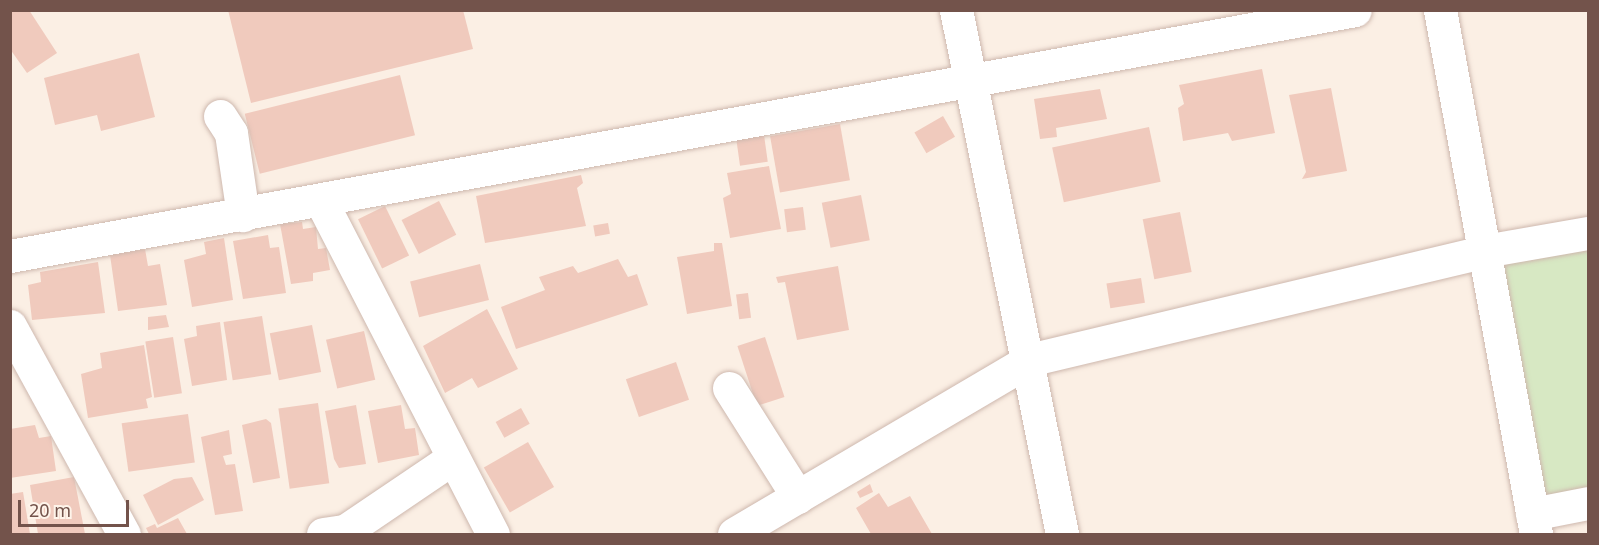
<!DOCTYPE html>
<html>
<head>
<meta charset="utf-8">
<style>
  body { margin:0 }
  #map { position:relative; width:1599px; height:545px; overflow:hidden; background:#fbefe4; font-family:"Noto Sans",sans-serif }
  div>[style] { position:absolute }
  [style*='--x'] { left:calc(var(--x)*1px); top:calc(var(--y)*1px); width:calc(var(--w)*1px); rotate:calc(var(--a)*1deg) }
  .green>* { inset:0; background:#d7e8c3 }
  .building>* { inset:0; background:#f0cabd; transform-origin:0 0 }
  .roads { filter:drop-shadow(0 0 2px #ceb8ae) drop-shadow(0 0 2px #ceb8ae) }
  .minor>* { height:33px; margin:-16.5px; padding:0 16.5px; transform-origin:16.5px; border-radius:16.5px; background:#fff }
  span { translate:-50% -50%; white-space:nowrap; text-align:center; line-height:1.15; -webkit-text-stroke:6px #fef4ea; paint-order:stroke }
  .frame { position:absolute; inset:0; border:12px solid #73534b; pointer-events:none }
  .scale { position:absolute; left:18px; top:500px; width:111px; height:27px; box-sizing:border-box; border:3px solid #73534b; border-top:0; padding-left:8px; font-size:18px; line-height:21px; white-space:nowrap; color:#73534b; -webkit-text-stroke:4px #fef4ea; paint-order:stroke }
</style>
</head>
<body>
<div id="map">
  <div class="green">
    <div style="clip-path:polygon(1588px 236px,1588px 503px,1532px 514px,1489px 275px,1511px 250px)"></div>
  </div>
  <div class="building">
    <div style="clip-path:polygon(10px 10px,29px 10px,57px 53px,27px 73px,10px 49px)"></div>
    <div style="clip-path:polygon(228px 10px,463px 10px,473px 49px,251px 103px)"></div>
    <div style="clip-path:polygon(139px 53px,155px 117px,101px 131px,97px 115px,55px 125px,44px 78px)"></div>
    <div style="clip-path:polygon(1262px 69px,1275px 133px,1232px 141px,1228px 133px,1183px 141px,1178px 108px,1184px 104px,1179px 85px)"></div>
    <div style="left:400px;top:75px;width:62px;height:160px;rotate:76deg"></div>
    <div style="clip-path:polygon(1331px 88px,1347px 171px,1302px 179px,1306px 172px,1289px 95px)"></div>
    <div style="clip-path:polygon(1100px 89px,1107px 119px,1056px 128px,1057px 137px,1040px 139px,1034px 99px)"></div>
    <div style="left:943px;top:116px;width:24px;height:33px;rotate:60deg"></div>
    <div style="left:840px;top:124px;width:57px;height:71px;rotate:80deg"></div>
    <div style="left:1149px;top:127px;width:56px;height:99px;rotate:78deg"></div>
    <div style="left:764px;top:135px;width:27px;height:28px;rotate:82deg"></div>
    <div style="clip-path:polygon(769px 166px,781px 229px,730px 238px,723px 198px,731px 194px,727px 173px)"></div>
    <div style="clip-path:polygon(581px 175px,583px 183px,577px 188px,586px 226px,485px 243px,476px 196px)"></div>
    <div style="left:861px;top:195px;width:46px;height:40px;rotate:79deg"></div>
    <div style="left:439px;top:201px;width:38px;height:42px;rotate:63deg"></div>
    <div style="left:385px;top:206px;width:55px;height:30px;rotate:64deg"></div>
    <div style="left:803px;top:207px;width:23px;height:19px;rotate:83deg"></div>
    <div style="left:1180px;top:212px;width:61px;height:38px;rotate:79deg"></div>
    <div style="clip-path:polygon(302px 222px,303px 229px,316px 227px,318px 249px,326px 248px,330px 270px,313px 273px,313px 281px,291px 284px,280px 224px)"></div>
    <div style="left:608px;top:223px;width:11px;height:15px;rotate:80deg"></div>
    <div style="clip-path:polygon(268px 235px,270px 248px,279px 247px,286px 293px,243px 299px,233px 241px)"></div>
    <div style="clip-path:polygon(224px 238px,233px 300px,192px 307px,184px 260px,206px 254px,204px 242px)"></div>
    <div style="clip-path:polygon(714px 243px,722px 243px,732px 306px,687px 314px,677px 257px,714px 251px)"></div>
    <div style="clip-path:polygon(145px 249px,148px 266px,160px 264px,167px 305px,118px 311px,110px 255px)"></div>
    <div style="clip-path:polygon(618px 259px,628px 277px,637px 274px,648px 305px,516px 349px,501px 307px,545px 290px,539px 277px,573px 266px,578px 273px)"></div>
    <div style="clip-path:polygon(98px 262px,105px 313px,32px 320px,28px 285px,41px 282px,40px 272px)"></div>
    <div style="left:480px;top:264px;width:37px;height:72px;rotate:76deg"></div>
    <div style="clip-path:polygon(838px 266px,849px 330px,797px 340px,785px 282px,778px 283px,776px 277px)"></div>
    <div style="left:1141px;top:278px;width:25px;height:35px;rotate:81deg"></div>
    <div style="left:748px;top:293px;width:25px;height:12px;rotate:83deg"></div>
    <div style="clip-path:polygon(487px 309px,518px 369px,478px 388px,472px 378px,445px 393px,423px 346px)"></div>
    <div style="clip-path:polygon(166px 315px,169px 327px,148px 330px,148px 317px)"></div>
    <div style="left:262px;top:316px;width:59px;height:39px;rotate:81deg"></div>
    <div style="clip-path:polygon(220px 322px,227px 380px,192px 386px,184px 339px,197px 336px,196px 326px)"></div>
    <div style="left:312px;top:325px;width:48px;height:43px;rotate:79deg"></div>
    <div style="left:364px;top:331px;width:50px;height:39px;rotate:77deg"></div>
    <div style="left:173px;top:337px;width:57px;height:28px;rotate:81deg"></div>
    <div style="left:765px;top:337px;width:63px;height:29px;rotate:72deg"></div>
    <div style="clip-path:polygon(144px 345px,152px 397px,146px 399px,148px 408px,88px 418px,81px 374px,102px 368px,100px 353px)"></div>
    <div style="left:676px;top:362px;width:40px;height:53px;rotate:71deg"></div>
    <div style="left:318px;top:403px;width:81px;height:40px;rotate:82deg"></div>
    <div style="clip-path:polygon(356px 405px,366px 464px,339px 468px,334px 459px,325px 411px)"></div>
    <div style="clip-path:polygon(401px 405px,405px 429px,415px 428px,419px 455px,378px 463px,368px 411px)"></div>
    <div style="left:521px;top:408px;width:18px;height:29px;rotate:61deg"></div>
    <div style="left:188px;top:414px;width:49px;height:67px;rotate:82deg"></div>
    <div style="clip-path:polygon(266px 419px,271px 423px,280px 478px,253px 483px,242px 425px)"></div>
    <div style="clip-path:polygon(35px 425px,39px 438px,51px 436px,56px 471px,10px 478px,10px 429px)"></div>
    <div style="clip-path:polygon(229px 430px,232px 454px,223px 456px,226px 465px,235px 464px,243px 511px,215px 515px,201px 437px)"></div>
    <div style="left:528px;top:442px;width:52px;height:51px;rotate:60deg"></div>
    <div style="clip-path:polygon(74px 477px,85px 534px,38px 534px,30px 485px)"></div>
    <div style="clip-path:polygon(192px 477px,204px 500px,158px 525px,143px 495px,174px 479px)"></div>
    <div style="clip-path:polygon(870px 484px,873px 492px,860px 498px,857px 492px)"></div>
    <div style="clip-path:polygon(23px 492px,30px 534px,10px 534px,10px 494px)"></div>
    <div style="clip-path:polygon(879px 493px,888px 507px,910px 496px,932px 534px,871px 534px,856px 508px)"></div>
    <div style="clip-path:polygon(178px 518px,187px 534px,149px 534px,146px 528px,155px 524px,157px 528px)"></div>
  </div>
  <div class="roads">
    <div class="minor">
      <div style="--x:956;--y:10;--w:535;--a:78.56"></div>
      <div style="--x:1440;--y:10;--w:533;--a:79.62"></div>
      <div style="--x:220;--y:116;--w:20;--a:57"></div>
      <div style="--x:231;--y:133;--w:83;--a:81.7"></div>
      <div style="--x:321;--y:201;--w:375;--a:62.7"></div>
      <div style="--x:10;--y:256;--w:1367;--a:-10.36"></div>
      <div style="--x:10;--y:326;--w:237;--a:61.3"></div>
      <div style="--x:729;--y:388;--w:129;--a:57.7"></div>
      <div style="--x:1532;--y:514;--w:57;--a:-11.1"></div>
      <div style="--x:323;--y:534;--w:22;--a:-8"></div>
      <div style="--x:345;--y:531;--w:130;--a:-34.1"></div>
      <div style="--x:734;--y:534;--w:342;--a:-30.5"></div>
      <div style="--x:1029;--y:360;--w:469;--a:-13.4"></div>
      <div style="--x:1485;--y:251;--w:105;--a:-9.9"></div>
    </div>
  </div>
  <div class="frame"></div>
  <div class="scale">20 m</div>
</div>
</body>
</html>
